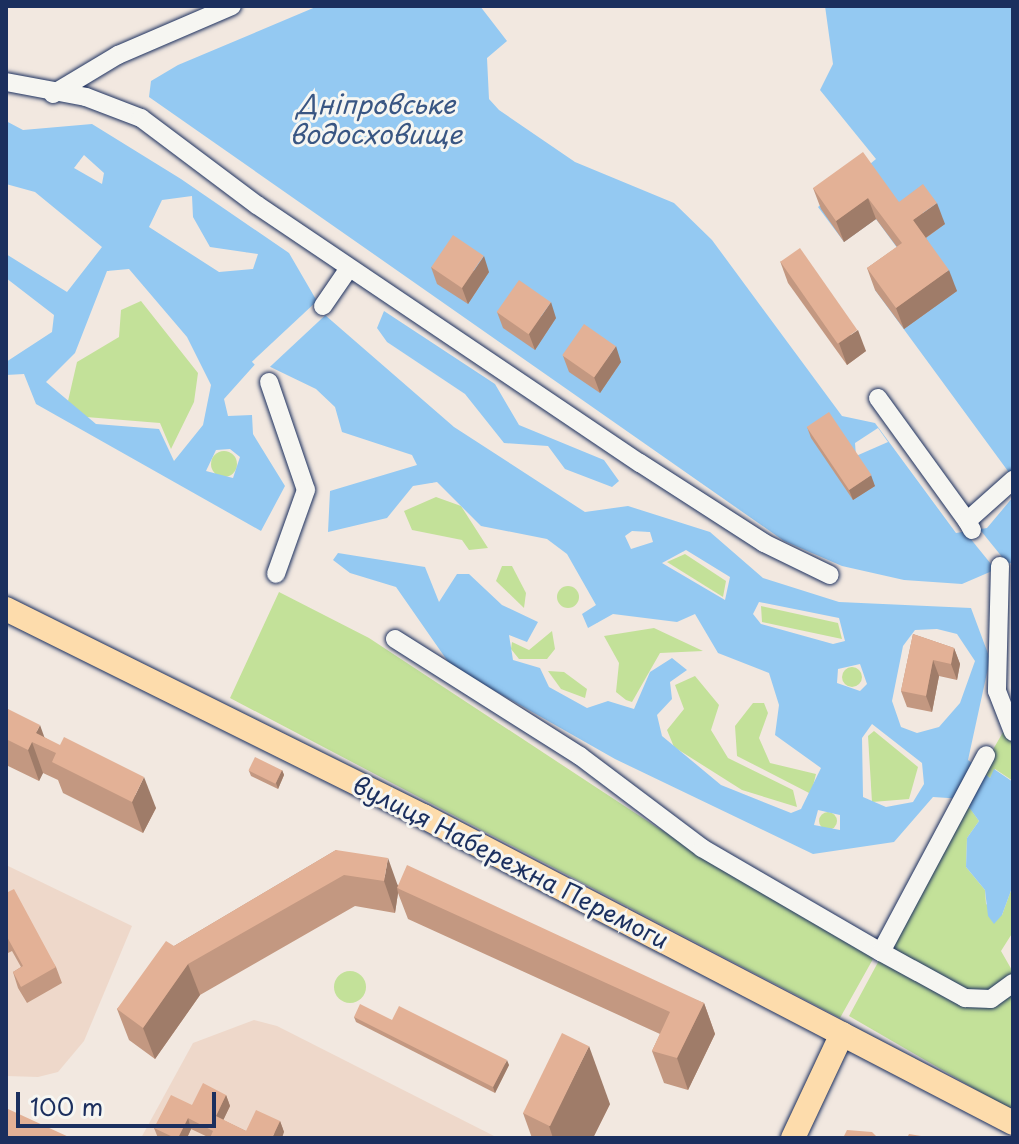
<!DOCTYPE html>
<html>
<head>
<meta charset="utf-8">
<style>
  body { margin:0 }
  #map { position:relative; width:1019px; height:1144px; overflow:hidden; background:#f2e8e0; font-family:"Playpen Sans",sans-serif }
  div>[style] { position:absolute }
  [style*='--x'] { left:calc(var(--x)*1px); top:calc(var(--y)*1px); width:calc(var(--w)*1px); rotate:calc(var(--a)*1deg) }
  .built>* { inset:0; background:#eed8ca }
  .green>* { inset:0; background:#c3e199 }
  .round { border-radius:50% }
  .water>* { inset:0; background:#94c9f2 }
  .pier>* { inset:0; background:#f2e8e0; transform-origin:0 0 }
  .roads { filter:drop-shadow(0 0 2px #1b2f5e) drop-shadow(0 0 2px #1b2f5e) }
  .minor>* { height:18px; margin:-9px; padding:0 9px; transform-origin:9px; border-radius:9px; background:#f6f6f2 }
  .major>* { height:24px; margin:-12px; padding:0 12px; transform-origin:12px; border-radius:12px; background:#fddcac }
  .wall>* { inset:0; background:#c39881 }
  .shaded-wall>* { inset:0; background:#9f7c69 }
  .building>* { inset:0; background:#e3b196; transform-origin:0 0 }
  span { translate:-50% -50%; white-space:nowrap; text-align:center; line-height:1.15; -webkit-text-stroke:6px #f6f6f2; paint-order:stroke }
  .street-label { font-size:24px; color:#1b2f5e }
  .water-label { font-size:26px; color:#395683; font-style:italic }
  .frame { position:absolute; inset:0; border:8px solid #1b2f5e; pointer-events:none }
  .scale { position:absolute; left:16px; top:1092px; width:200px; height:36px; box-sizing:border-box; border:4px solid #1b2f5e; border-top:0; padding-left:10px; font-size:24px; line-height:28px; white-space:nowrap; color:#1b2f5e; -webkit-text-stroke:6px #f6f6f2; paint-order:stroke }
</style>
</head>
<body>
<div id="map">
  <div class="built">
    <div style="clip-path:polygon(6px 865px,132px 926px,84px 1041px,58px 1072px,38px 1077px,6px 1076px)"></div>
    <div style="clip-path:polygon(254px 1020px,277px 1026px,498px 1138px,141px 1138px,193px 1043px)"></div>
  </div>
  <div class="green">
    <div style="clip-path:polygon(141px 301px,198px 373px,194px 402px,171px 449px,160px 423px,86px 417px,68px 401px,77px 362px,119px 337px,121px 310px)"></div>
    <div class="round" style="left:211px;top:451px;width:26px;height:26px"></div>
    <div style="clip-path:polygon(436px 497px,461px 506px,488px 548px,469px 550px,462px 540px,412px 530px,404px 511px)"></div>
    <div style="clip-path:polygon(685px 554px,726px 581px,723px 597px,667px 562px)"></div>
    <div style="clip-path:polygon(502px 566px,512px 566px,526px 593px,524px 608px,496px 581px)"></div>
    <div class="round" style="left:557px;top:586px;width:22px;height:22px"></div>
    <div style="clip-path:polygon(279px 592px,369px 638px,655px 826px,864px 948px,873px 959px,840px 1018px,230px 698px)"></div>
    <div style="clip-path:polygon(761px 606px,838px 623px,842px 639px,762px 622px)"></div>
    <div style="clip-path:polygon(654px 628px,703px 651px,660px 653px,632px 702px,626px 700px,616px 692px,619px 663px,604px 636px)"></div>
    <div style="clip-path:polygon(552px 631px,555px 649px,547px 659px,519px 659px,511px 649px,512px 642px,529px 650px)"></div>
    <div class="round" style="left:842px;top:667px;width:20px;height:20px"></div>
    <div style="clip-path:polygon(548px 671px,564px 672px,587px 689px,585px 698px,561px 689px)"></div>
    <div style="clip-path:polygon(695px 676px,719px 705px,711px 730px,728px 758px,793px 790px,797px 807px,742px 790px,674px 747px,667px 730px,684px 709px,675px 685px)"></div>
    <div style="clip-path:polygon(753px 703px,764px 703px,768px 713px,759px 738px,770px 763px,816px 774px,811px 794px,737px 756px,735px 726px)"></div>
    <div style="clip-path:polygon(1006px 727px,1013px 732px,1013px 781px,995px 769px,990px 778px,980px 772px)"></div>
    <div style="clip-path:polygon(874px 731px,918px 767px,909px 799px,872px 802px,868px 736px)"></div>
    <div style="clip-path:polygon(965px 801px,979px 821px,967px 838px,966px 867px,985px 890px,986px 904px,1002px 915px,1013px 885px,1013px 932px,1001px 951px,1013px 972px,1013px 1111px,849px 1016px)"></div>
    <div class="round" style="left:819px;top:812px;width:18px;height:18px"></div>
    <div class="round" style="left:334px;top:971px;width:32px;height:32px"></div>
  </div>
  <div class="water">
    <div style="clip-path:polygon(318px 6px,480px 6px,507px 41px,487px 58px,489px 99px,499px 110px,575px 162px,674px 203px,712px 240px,842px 416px,875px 423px,956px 533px,987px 528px,1013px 497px,1013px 562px,962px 584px,904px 580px,842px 566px,784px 541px,149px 97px,151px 81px,178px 65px)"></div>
    <div style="clip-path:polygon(825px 6px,1013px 6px,1013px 478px,875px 290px,909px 264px,876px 219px,844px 242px,818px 207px,876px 159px,820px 90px,833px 64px)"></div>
    <div style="clip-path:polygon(evenodd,6px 121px,23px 130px,92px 124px,181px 179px,289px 253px,325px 315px,454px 427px,585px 512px,628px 506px,710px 532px,763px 578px,839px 602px,971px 608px,990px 659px,968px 760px,990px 778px,994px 769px,1013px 782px,1013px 885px,1002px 915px,994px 924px,988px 916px,985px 890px,966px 867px,967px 838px,979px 821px,963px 799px,933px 797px,894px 842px,813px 854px,615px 759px,451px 666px,396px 587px,350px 573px,333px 560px,338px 553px,425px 567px,439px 602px,457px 574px,469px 574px,502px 605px,538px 622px,527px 642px,509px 635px,513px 660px,540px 668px,549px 687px,587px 708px,608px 701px,634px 709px,650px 672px,672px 658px,687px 670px,670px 682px,672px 699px,657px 715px,662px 736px,721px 785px,791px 813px,801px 809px,821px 768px,775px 735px,779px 705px,769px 673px,718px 653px,695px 614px,677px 622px,613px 614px,588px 628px,582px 614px,596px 605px,567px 554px,547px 539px,481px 526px,437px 482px,413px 486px,387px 518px,328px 532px,330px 491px,417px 465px,412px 455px,342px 432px,335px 407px,316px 389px,258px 361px,224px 399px,228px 416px,252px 415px,253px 434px,285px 486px,261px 531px,36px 404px,24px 374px,6px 375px,6px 362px,52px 332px,54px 315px,6px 278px,6px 254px,67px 292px,102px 247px,35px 192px,6px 184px,6px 121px,84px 155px,104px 173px,102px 184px,74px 168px,84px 155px,6px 121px,192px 196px,193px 217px,210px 247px,258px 254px,253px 269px,219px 272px,149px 227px,162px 200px,192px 196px,6px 121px,129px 269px,187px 337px,211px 385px,203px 425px,174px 461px,159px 429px,96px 424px,46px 382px,75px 353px,107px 271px,129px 269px,6px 121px,230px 449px,240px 457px,233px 478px,206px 471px,216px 450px,230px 449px,6px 121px,632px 531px,650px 532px,653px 542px,631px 549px,625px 536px,632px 531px,6px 121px,686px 550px,730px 577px,725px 600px,662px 563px,686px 550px,6px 121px,759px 602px,839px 618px,845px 641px,833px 644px,761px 624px,753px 614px,759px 602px,6px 121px,937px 629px,957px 634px,975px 661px,960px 703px,939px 727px,917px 733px,901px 727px,892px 701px,903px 646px,915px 630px,937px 629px,6px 121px,860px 664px,867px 684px,860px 691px,837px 683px,838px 669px,860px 664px,6px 121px,872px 724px,922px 763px,924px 784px,913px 802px,886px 807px,863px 797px,862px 738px,872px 724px,6px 121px,818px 810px,840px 815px,840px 830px,814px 825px,818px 810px)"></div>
    <div style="clip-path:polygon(384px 311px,495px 384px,519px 425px,604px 460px,619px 481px,612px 487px,565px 469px,548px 446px,504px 443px,465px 394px,387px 342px,377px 328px)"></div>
  </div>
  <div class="pier">
    <div style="left:317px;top:301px;width:16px;height:89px;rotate:47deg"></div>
    <div style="clip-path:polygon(878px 428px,888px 442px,856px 456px,855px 443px)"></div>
    <div style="left:977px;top:526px;width:46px;height:13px;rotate:51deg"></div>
  </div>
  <div class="roads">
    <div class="minor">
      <div style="--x:6;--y:82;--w:81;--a:10.6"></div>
      <div style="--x:86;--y:97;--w:59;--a:20.9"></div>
      <div style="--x:141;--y:118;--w:145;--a:36.9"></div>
      <div style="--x:257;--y:205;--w:462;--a:34"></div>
      <div style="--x:640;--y:463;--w:148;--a:32.8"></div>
      <div style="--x:764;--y:543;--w:73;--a:25.9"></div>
      <div style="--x:53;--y:94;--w:76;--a:-31"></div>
      <div style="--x:118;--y:55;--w:124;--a:-23.3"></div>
      <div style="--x:323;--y:306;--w:46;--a:-55.6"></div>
      <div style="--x:269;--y:382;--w:114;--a:71.1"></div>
      <div style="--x:306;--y:490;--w:89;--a:109.7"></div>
      <div style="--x:878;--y:398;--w:152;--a:54.1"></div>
      <div style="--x:972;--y:530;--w:10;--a:-119"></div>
      <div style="--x:967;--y:521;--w:62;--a:-41.7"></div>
      <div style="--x:1000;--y:566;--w:125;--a:91.4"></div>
      <div style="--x:997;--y:691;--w:44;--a:68.7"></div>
      <div style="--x:395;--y:639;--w:219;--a:32.3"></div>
      <div style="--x:580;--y:756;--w:153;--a:37"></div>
      <div style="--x:702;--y:848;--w:207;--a:30.2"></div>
      <div style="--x:881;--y:952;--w:96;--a:28.7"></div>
      <div style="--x:965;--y:998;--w:26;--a:2"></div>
      <div style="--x:991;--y:999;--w:27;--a:-36"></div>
      <div style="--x:881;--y:952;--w:223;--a:-61.9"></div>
    </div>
    <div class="major">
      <div style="--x:6;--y:609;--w:466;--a:26.4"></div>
      <div style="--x:423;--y:816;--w:665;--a:27.49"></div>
      <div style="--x:793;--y:1138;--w:115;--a:-64.8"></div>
    </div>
  </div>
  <div class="wall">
    <div style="clip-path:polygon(813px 188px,899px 202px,945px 224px,926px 238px,957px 291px,904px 329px,875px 290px,867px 268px,897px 247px,876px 219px,844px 242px,821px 209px)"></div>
    <div style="clip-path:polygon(780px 261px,866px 351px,847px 365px,788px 283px)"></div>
    <div style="clip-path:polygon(431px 267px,489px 272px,468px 304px,437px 284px)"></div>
    <div style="clip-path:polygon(497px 312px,556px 318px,535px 350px,503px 328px)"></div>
    <div style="clip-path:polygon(563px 356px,621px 362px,600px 393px,569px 372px)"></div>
    <div style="clip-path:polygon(807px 427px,875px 486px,853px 500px,811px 438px)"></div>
    <div style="clip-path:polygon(913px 634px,954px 648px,960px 664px,957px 680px,939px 676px,932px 712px,907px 707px,901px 691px)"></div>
    <div style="clip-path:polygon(6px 708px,44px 737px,156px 808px,143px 833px,63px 793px,58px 780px,43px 773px,39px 781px,6px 765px)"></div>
    <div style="clip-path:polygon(282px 770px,284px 775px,278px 789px,251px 776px,249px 771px)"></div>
    <div style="clip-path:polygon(336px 850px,398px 885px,704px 1003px,715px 1034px,688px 1090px,664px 1083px,652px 1051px,660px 1034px,408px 919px,398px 893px,395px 913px,355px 906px,200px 995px,155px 1059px,129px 1040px,117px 1009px,174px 946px)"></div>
    <div style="clip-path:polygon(6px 893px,56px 967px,62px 983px,27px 1003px,18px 988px,13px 972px,21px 967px,12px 951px,6px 954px)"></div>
    <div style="clip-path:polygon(354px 1017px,392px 1020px,509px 1065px,495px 1093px,356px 1022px)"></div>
    <div style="clip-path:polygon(226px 1095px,230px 1106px,223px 1120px,246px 1131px,280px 1121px,284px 1132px,210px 1138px,191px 1129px,187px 1138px,158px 1138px,154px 1128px,192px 1105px)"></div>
    <div style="clip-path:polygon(610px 1104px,593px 1138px,532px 1138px,523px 1113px)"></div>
  </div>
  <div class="shaded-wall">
    <div style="clip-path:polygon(868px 198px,876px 219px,844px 242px,836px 221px)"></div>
    <div style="clip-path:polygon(937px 203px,945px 224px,921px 241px,913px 220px)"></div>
    <div style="clip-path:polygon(484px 256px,489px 272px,468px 304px,462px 288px)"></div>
    <div style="clip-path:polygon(949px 270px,957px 291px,904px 329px,896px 308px)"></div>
    <div style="clip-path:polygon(551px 302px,556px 318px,535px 350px,529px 334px)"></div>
    <div style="clip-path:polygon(858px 330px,866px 351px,847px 365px,839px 343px)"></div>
    <div style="clip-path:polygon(616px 346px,621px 362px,600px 393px,594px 377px)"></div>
    <div style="clip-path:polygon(871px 475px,875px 486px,853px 500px,849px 490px)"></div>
    <div style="clip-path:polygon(954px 648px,960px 664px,957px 680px,951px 664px)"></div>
    <div style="clip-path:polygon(933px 660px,939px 676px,932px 712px,926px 696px)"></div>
    <div style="clip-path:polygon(40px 725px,49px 750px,36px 733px)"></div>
    <div style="clip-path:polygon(32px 742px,43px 773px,39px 781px,28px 750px)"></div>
    <div style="clip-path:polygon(282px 770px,284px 775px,278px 789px,276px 783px)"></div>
    <div style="clip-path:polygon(144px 777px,156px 808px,143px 833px,132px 802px)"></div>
    <div style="clip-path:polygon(388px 858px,399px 889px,397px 888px,398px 893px,395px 913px,384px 881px)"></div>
    <div style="clip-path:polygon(188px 964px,200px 995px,155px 1059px,143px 1028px)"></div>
    <div style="clip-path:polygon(704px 1003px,715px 1034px,688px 1090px,677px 1058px)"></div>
    <div style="clip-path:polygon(589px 1046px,610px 1104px,593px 1138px,553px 1138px,549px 1126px)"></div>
    <div style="clip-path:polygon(507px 1060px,509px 1065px,495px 1093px,493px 1087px)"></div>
    <div style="clip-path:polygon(226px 1095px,230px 1106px,220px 1127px,216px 1116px)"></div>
    <div style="clip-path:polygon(188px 1118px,191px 1129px,187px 1138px,178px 1138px)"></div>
    <div style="clip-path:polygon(280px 1121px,284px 1132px,282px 1138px,272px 1138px)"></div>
  </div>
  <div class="building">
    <div style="clip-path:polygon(863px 152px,899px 202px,923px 184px,937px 203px,913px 220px,949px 270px,896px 308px,867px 268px,902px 243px,868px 198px,836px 221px,813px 188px)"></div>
    <div style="left:453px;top:235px;width:37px;height:39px;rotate:34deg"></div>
    <div style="left:800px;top:248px;width:100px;height:24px;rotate:55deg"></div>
    <div style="left:519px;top:280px;width:39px;height:39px;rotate:35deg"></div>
    <div style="left:584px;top:324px;width:39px;height:38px;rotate:35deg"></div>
    <div style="left:829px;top:412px;width:76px;height:27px;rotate:56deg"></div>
    <div style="clip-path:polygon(913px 634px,954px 648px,951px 664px,933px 660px,926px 696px,901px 691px)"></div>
    <div style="clip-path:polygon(6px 708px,40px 725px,36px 733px,60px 745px,64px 737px,144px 777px,132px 802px,52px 762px,56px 753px,32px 742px,28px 750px,6px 739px)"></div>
    <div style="left:255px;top:757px;width:30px;height:15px;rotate:26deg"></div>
    <div style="clip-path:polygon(336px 850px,388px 858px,384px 881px,344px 875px,188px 964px,143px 1028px,117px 1009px,166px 941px,174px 946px)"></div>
    <div style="clip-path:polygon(407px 865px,704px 1003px,677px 1058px,652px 1051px,670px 1012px,397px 888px)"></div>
    <div style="clip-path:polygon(14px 889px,56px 967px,21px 987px,13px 972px,23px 966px,6px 935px,6px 893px)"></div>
    <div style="clip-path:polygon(360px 1004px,392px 1020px,399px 1006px,507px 1060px,493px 1087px,354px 1017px)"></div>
    <div style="left:562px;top:1033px;width:30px;height:89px;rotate:26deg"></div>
    <div style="clip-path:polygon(203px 1083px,226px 1095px,216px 1116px,246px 1131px,256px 1110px,280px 1121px,272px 1138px,210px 1138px,213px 1131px,188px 1118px,178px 1138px,175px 1138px,154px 1128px,171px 1095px,192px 1105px)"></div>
    <div style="clip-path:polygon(8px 1109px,71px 1138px,6px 1138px,6px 1113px)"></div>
    <div style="clip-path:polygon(847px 1130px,872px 1132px,878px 1138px,843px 1138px)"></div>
    <div style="clip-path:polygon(909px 1134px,933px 1138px,907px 1138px)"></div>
  </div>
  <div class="street-label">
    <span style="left:511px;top:862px;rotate:27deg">вулиця Набережна Перемоги</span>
  </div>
  <div class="water-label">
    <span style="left:376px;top:119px">Дніпровське<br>водосховище</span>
  </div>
  <div class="frame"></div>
  <div class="scale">100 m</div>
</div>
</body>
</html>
